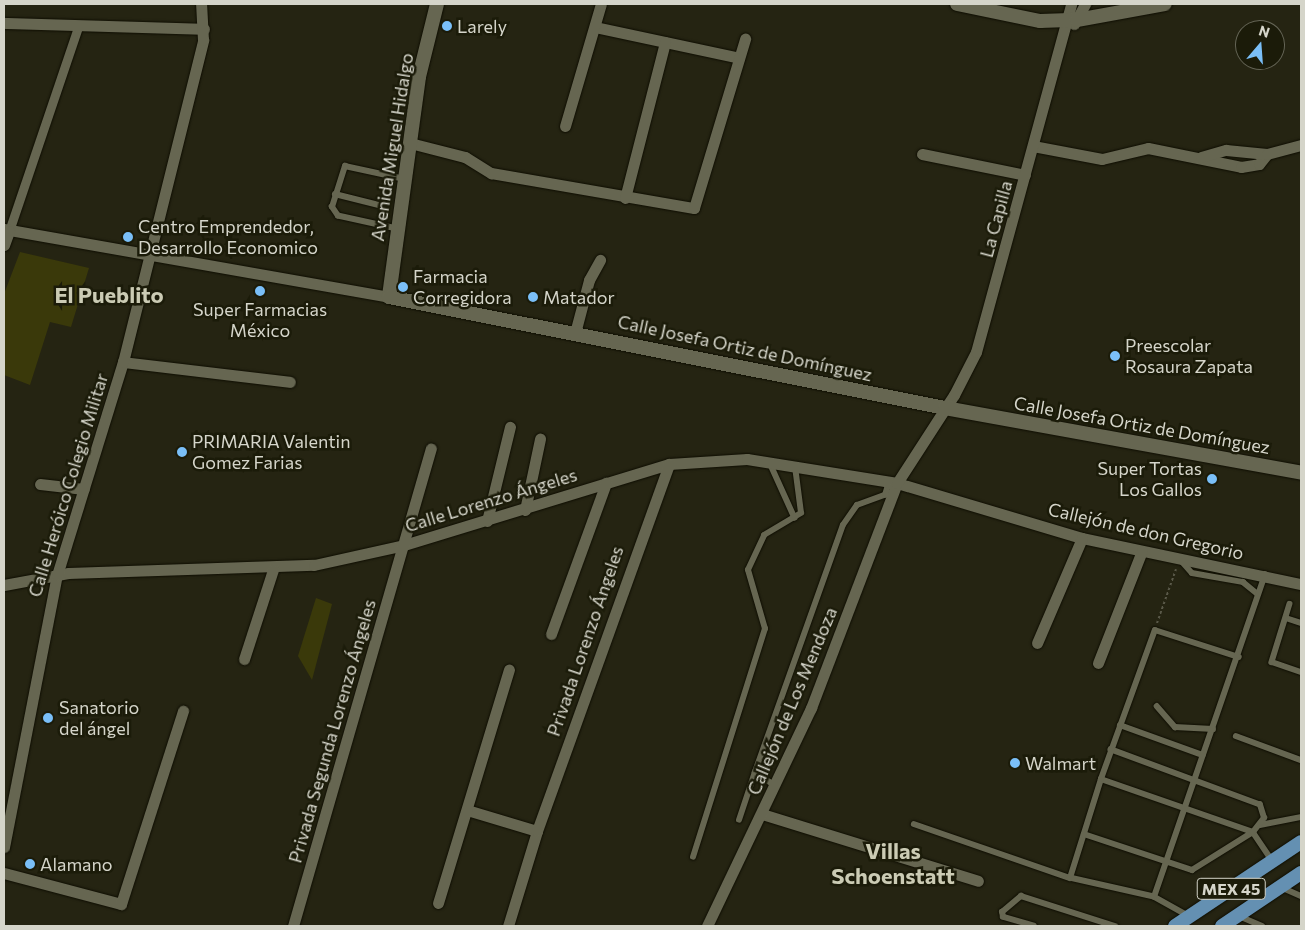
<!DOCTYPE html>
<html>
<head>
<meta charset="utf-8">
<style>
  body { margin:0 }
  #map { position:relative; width:1305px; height:930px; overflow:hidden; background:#252412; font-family:Commissioner,sans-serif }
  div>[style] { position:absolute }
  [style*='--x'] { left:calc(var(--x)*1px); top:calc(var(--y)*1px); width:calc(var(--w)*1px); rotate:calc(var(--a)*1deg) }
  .green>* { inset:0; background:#3a390a }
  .path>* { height:2px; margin-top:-1px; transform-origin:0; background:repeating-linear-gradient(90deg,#5a5949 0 2.5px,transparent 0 5px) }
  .roads { filter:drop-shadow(0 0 1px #0e0d01) drop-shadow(0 0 1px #0e0d01) }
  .service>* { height:5.5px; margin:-2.75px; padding:0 2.75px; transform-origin:2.75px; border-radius:2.75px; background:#666651 }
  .pedestrian>* { height:9px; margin:-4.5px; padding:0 4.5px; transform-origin:4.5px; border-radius:4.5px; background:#666651 }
  .minor>* { height:11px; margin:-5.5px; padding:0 5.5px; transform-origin:5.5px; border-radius:5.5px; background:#666651 }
  .tertiary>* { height:14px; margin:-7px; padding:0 7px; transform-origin:7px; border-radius:7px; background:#666651 }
  .trunk>* { height:14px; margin:-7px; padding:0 7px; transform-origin:7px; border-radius:7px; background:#6490b2 }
  .dots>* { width:14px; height:14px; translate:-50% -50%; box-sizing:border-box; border:2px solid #1b1b09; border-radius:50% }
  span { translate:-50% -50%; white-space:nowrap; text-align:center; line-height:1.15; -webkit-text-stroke:5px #1b1b09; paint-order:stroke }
  .shield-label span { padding:1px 4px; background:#1b1b09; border:1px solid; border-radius:4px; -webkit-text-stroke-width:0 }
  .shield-label { font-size:16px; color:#d5d5ca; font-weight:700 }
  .poi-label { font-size:18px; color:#d5d5ca }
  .left { translate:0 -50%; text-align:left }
  .right { translate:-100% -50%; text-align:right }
  .street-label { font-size:18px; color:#d5d5ca }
  .district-label { font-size:22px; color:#cbcbb4; font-weight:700 }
  .frame { position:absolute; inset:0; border:5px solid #d5d5ca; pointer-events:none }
  .north { position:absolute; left:1235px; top:20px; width:50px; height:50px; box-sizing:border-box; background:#1b1b09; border:1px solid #656556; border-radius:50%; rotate:18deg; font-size:14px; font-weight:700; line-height:20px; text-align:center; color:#d5d5ca }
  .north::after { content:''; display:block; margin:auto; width:18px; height:22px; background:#7abff8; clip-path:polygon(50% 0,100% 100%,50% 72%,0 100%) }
</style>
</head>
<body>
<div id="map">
  <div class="green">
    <div style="clip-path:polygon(20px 252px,89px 268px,71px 327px,50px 322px,30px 385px,4px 375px,4px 294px)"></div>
    <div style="clip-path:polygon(316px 598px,332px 604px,312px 680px,298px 656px)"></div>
  </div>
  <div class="path">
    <div style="--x:1157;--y:623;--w:57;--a:-70.6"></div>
  </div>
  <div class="roads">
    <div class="service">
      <div style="--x:335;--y:194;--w:49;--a:14"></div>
      <div style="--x:397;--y:229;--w:60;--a:-167.6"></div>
      <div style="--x:338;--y:216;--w:11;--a:-124"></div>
      <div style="--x:332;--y:207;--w:43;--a:-72.4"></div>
      <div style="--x:345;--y:166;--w:61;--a:12.2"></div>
      <div style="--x:770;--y:463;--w:60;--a:65.6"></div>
      <div style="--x:1180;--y:559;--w:18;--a:49"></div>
      <div style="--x:1192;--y:573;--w:52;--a:10"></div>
      <div style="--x:1243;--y:582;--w:19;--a:39"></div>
      <div style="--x:1290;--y:604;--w:61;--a:107.2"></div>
      <div style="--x:1272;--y:662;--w:31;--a:19"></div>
      <div style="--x:1286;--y:618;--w:16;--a:18"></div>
      <div style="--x:1157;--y:706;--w:28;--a:49"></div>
      <div style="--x:1175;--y:727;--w:38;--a:3"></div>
      <div style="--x:1120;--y:725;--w:88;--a:19.9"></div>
      <div style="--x:1236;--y:736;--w:69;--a:20.3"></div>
      <div style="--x:755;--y:772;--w:262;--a:-70.4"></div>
      <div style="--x:843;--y:525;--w:24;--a:-55"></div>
      <div style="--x:857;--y:505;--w:30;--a:-20"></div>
      <div style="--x:885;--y:495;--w:14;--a:-73"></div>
      <div style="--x:1101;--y:779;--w:161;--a:19.2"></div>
      <div style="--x:1253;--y:832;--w:34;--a:56"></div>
      <div style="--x:739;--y:820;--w:51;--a:-71.6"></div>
      <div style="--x:755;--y:772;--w:23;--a:34"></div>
      <div style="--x:914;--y:824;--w:165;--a:19.1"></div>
      <div style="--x:1260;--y:825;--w:42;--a:-11"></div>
      <div style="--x:1084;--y:834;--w:114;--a:18.4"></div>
      <div style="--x:1192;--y:870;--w:72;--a:-31.9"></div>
      <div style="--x:1253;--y:832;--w:18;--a:-52"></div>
      <div style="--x:1264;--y:818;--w:14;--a:-107"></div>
      <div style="--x:1260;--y:805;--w:159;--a:-159.7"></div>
      <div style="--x:693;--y:857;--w:239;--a:-72.5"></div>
      <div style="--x:765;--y:629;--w:61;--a:-106.1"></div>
      <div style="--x:748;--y:570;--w:38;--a:-65"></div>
      <div style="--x:764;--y:535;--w:43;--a:-30.7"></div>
      <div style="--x:801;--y:513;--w:46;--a:-97.4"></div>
      <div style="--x:1283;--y:888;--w:20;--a:24"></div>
      <div style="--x:1154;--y:897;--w:86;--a:-167.3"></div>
      <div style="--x:1070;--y:878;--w:104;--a:-72.6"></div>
      <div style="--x:1101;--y:779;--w:158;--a:-70.1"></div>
      <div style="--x:1155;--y:630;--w:88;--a:17.8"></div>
      <div style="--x:1188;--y:916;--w:39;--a:-151"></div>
      <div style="--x:1154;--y:897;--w:341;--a:-71"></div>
      <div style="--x:1239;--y:916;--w:25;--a:23"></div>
      <div style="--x:1034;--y:926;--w:32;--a:-164"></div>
      <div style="--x:1003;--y:917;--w:5;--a:-101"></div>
      <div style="--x:1002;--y:912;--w:25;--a:-40"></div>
      <div style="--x:1021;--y:896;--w:99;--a:17.7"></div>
    </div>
    <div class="pedestrian">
      <div style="--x:9;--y:231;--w:215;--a:-71.3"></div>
    </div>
    <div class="minor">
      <div style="--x:4;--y:23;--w:200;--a:1.7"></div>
      <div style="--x:1074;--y:24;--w:23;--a:-61"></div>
      <div style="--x:595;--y:27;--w:147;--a:12.1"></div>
      <div style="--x:565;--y:126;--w:127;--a:-73.6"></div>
      <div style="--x:410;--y:143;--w:57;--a:14.3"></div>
      <div style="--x:465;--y:157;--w:31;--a:32"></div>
      <div style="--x:491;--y:173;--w:206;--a:9.8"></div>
      <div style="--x:694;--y:208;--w:177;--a:-73.2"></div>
      <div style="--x:1033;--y:146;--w:70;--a:10.7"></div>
      <div style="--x:1102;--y:159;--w:47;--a:-13.4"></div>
      <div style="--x:1148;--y:148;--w:95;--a:11.5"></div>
      <div style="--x:1241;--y:167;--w:18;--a:-9"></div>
      <div style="--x:1259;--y:164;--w:13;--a:-51"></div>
      <div style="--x:922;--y:154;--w:105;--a:11.5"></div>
      <div style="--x:1201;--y:157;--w:26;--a:-16"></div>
      <div style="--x:1226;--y:150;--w:41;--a:5.6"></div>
      <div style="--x:1267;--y:154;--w:35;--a:-15"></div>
      <div style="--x:625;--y:198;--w:161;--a:-75.6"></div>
      <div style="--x:4;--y:229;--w:391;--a:10"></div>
      <div style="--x:4;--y:245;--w:15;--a:-70"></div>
      <div style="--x:575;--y:333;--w:55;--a:-75.2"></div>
      <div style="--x:589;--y:280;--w:23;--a:-61"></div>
      <div style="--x:123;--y:362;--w:168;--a:6.8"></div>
      <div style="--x:40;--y:484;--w:44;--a:6.5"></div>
      <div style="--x:525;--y:510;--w:73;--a:-78.1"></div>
      <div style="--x:487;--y:521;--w:97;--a:-76.3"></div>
      <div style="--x:4;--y:585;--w:65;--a:-10.6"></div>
      <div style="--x:68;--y:573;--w:246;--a:-1.9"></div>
      <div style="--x:314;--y:565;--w:92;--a:-12.5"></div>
      <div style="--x:404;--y:545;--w:277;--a:-17"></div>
      <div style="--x:669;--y:464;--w:78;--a:-3.7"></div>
      <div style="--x:747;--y:459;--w:152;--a:9.1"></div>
      <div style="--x:897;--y:483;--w:193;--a:16.6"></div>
      <div style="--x:1082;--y:538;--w:224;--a:11.9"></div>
      <div style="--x:551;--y:634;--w:161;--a:-70"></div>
      <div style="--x:1037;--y:643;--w:114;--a:-66.8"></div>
      <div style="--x:244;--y:659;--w:94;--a:-72"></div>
      <div style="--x:1098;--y:663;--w:120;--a:-68.6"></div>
      <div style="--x:467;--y:810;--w:73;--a:16.7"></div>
      <div style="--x:762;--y:814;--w:226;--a:17.2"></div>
      <div style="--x:4;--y:847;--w:277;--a:-79"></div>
      <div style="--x:57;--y:575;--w:223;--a:-72.8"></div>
      <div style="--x:123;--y:362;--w:332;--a:-76"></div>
      <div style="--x:203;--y:40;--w:36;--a:-93"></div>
      <div style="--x:4;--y:873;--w:121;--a:14.8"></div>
      <div style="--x:121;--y:904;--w:203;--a:-72.2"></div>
      <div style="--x:438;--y:903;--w:244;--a:-73.1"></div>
      <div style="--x:293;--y:926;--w:497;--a:-73.9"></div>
      <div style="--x:508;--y:926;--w:99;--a:-73"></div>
      <div style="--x:537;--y:831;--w:390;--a:-70.2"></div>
      <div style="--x:707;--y:926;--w:242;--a:-64.5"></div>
      <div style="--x:811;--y:708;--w:241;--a:-69.1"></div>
      <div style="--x:897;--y:483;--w:105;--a:-57.1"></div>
      <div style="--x:954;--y:395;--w:48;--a:-62.9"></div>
      <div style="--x:976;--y:352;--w:361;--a:-74.7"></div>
    </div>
    <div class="tertiary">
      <div style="--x:437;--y:4;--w:75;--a:103.9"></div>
      <div style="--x:419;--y:77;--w:222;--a:97.8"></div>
      <div style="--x:389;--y:297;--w:567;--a:11.29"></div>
      <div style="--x:945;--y:408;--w:362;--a:10.3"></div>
      <div style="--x:957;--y:4;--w:85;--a:11.6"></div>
      <div style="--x:1040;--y:21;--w:37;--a:-2"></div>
      <div style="--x:1077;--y:20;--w:89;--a:-10.3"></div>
    </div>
    <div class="trunk">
      <div style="--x:1175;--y:926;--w:151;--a:-33.7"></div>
      <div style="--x:1222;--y:926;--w:95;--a:-33.9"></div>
    </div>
  </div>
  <div class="dots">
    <div style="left:447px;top:26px;background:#7abff8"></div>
    <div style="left:128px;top:237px;background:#7abff8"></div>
    <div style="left:403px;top:287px;background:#7abff8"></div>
    <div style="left:260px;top:291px;background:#7abff8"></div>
    <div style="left:533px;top:297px;background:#7abff8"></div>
    <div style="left:1115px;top:356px;background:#7abff8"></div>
    <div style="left:182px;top:452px;background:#7abff8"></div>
    <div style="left:1212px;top:479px;background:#7abff8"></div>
    <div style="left:48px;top:718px;background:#7abff8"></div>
    <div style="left:1015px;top:763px;background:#7abff8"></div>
    <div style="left:30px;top:864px;background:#7abff8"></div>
  </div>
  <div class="shield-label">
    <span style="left:1231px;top:889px">MEX 45</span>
  </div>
  <div class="poi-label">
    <span class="left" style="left:457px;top:26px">Larely</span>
    <span class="left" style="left:138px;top:237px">Centro Emprendedor,<br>Desarrollo Economico</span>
    <span class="left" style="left:413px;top:287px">Farmacia<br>Corregidora</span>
    <span class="left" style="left:543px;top:297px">Matador</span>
    <span style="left:260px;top:320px">Super Farmacias<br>México</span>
    <span class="left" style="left:1125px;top:356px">Preescolar<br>Rosaura Zapata</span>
    <span class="left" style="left:192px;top:452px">PRIMARIA Valentin<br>Gomez Farias</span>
    <span class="right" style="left:1202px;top:479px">Super Tortas<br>Los Gallos</span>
    <span class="left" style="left:59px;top:718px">Sanatorio<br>del ángel</span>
    <span class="left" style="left:1025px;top:763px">Walmart</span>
    <span class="left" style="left:40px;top:864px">Alamano</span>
  </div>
  <div class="street-label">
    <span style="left:392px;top:147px;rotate:-81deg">Avenida Miguel Hidalgo</span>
    <span style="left:996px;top:219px;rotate:-75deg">La Capilla</span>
    <span style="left:745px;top:348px;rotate:12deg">Calle Josefa Ortiz de Domínguez</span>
    <span style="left:1142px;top:425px;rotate:10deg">Calle Josefa Ortiz de Domínguez</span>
    <span style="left:68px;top:485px;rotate:-73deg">Calle Heróico Colegio Militar</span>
    <span style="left:491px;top:500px;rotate:-17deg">Calle Lorenzo Ángeles</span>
    <span style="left:1146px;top:531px;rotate:13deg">Callejón de don Gregorio</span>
    <span style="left:585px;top:641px;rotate:-71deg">Privada Lorenzo Ángeles</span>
    <span style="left:792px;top:701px;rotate:-67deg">Callejón de Los Mendoza</span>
    <span style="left:332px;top:731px;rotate:-74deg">Privada Segunda Lorenzo Ángeles</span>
  </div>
  <div class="district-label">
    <span style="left:109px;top:295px">El Pueblito</span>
    <span style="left:893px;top:863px">Villas<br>Schoenstatt</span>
  </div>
  <div class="frame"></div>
  <div class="north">N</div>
</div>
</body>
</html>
